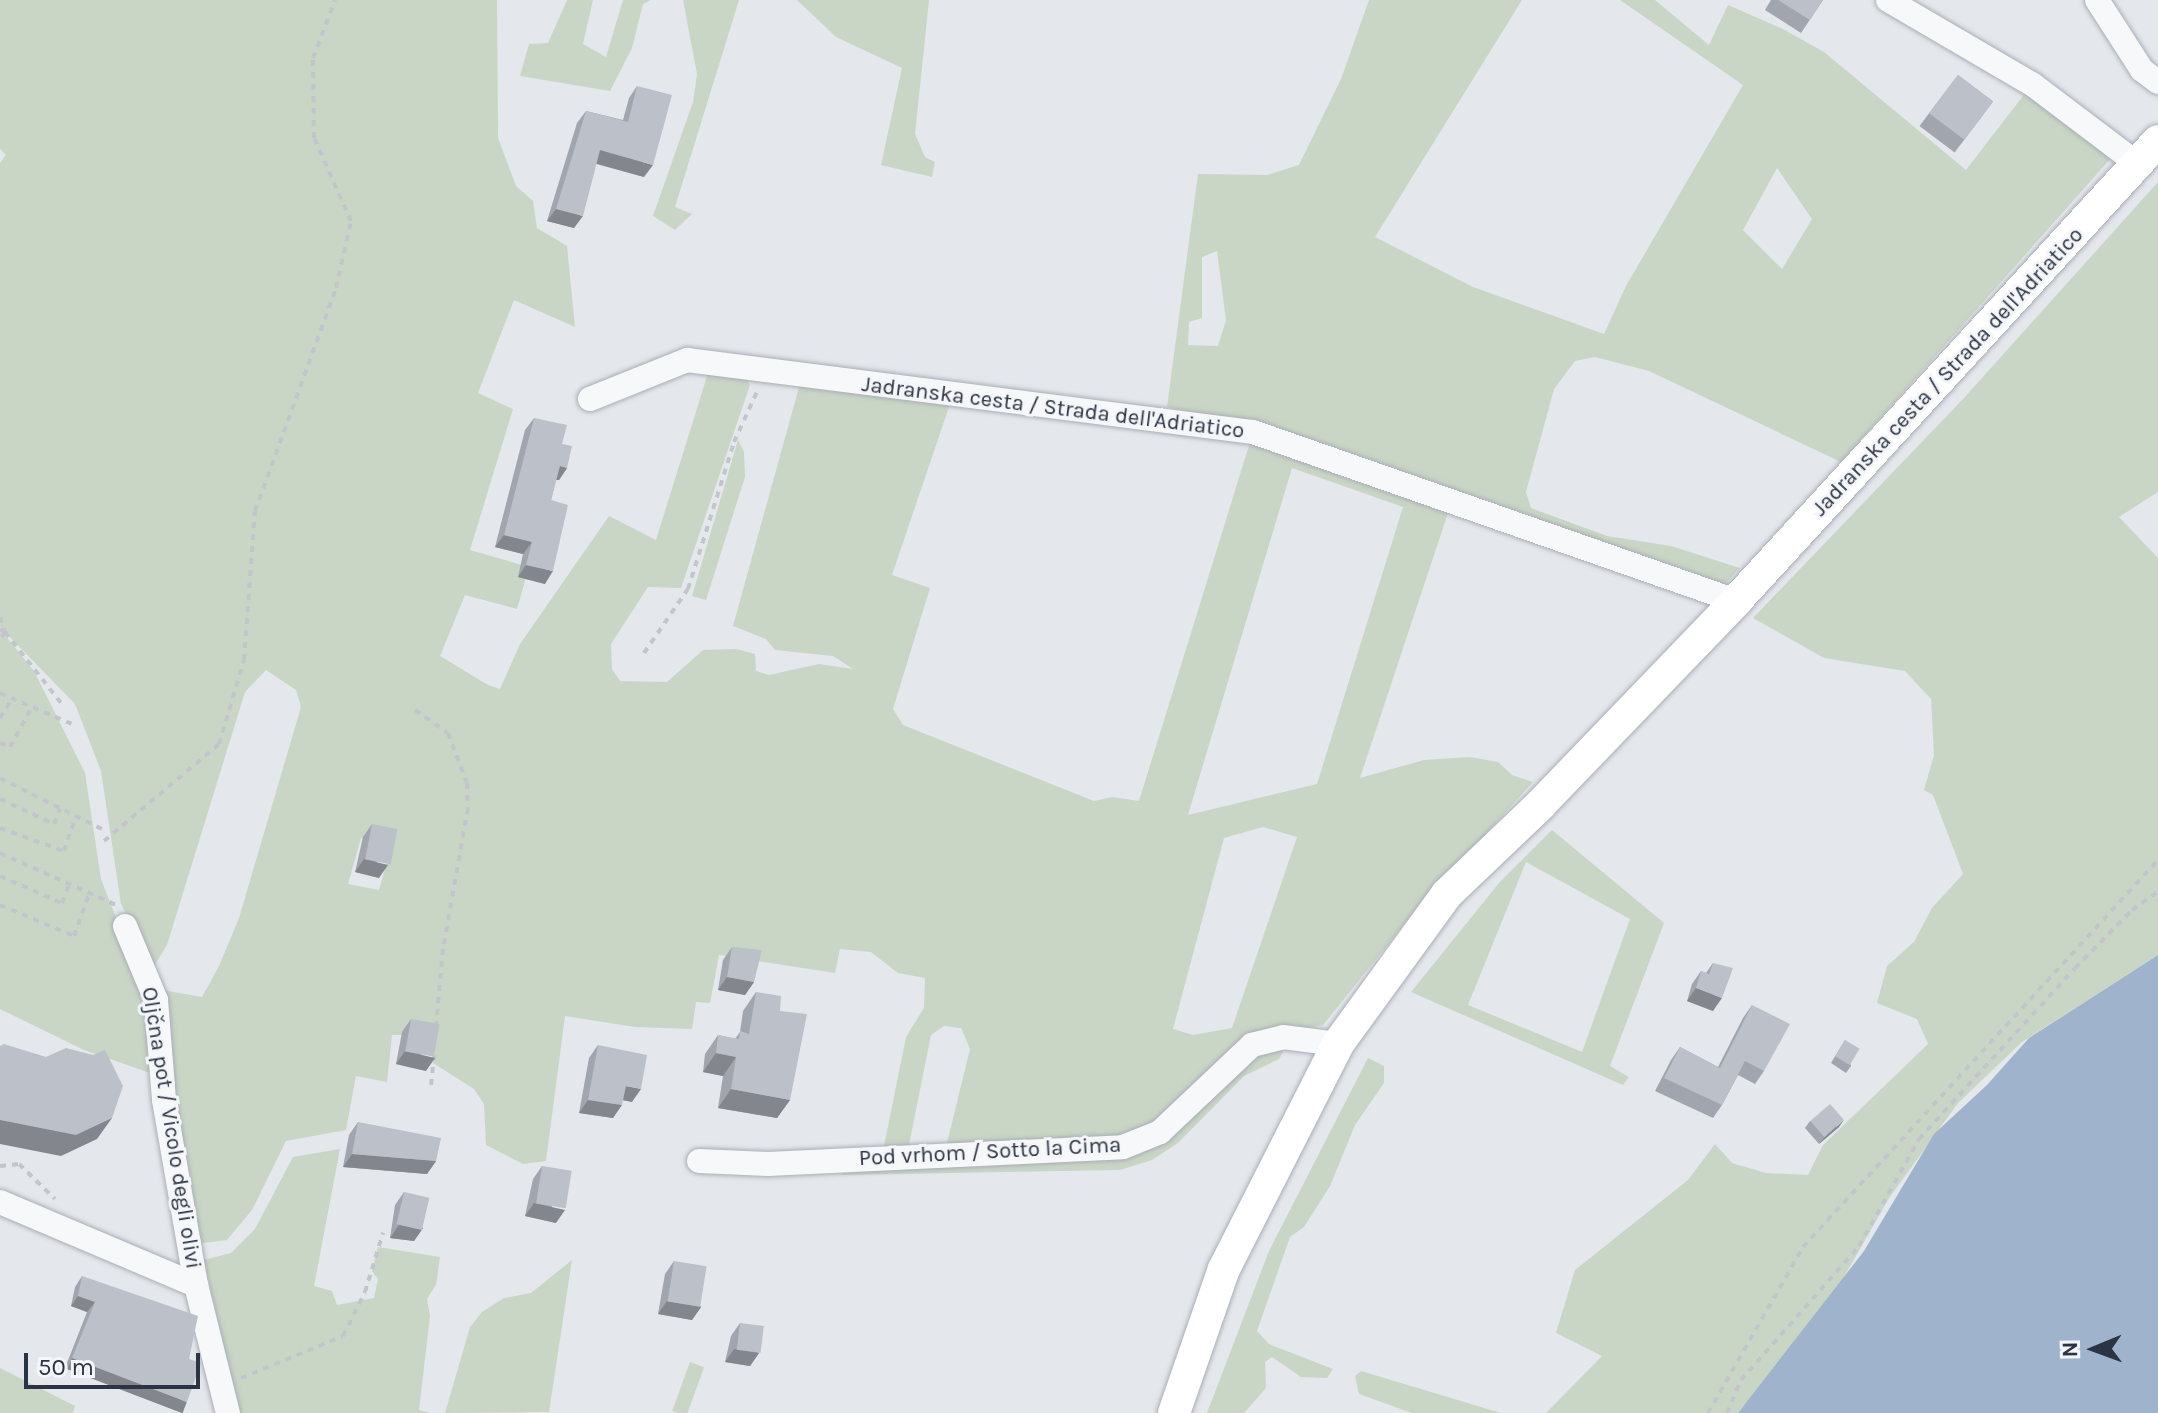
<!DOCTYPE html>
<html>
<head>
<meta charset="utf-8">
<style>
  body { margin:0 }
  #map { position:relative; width:2158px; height:1413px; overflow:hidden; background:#e4e7ec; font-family:Karla,sans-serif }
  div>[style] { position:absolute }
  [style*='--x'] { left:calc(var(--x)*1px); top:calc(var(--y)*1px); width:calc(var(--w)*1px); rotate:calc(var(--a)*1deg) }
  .green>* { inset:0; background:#c9d6c5; transform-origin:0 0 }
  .water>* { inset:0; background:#9fb4cc }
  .path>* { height:4px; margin-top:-2px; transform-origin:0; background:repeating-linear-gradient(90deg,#c2c5cb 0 6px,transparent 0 12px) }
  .roads { filter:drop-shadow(0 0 2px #a9aeb6) drop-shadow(0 0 2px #a9aeb6) }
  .street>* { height:24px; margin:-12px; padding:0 12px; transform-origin:12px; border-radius:12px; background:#f7f8fa }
  .secondary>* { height:32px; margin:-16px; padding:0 16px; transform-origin:16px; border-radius:16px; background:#fff }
  .wall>* { inset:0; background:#a1a5ad; transform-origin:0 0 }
  .shaded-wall>* { inset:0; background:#83868d; transform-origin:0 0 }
  .building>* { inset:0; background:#bbc0c9; transform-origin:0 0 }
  span { translate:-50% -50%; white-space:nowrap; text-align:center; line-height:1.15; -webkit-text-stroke:6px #f4f6f9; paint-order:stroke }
  .street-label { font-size:22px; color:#2b3444 }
  .north { position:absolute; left:2054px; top:1309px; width:80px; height:80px; -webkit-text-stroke:6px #f4f6f9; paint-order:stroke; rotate:269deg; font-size:22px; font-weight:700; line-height:32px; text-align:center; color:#2b3444 }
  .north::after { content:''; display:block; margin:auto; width:28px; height:36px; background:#2b3444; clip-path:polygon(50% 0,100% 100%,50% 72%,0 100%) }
  .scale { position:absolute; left:24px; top:1353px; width:176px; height:36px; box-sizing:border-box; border:4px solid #2b3444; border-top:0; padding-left:10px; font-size:24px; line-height:28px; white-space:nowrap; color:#2b3444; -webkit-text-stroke:6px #f4f6f9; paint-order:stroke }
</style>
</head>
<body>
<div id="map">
  <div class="green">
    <div style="clip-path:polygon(evenodd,0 0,497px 0,498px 138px,516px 186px,533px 201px,537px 228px,567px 246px,575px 327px,514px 300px,478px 393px,513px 409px,470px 550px,529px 567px,517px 609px,465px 595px,440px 656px,488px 685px,500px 689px,520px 644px,609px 516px,656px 540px,708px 373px,746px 378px,750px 385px,681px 588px,648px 587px,611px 644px,612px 669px,620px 681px,667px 682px,703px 650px,736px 649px,755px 654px,756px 671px,769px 675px,819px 664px,853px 669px,833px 656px,775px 650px,766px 639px,733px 626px,801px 380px,951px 401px,892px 575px,930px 588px,893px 709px,903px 725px,1094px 801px,1112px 797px,1139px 801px,1251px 439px,1449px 510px,1360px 778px,1424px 760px,1470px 757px,1498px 762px,1512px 775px,1533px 782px,1414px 912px,1323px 1025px,1291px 1031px,1158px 1125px,1116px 1140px,946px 1147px,970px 1049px,961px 1028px,944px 1026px,931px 1035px,908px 1150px,883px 1151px,906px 1037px,924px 1008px,925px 978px,898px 973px,871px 952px,840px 949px,835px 973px,719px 955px,710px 1003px,696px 1002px,692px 1029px,635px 1027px,565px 1016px,546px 1161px,523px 1164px,486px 1145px,484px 1104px,474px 1089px,433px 1063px,433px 1034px,392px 1035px,387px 1082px,356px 1076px,346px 1130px,286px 1141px,252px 1210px,227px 1240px,196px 1244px,167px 1099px,172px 1049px,162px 990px,202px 997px,219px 966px,239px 918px,301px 707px,296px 690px,266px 670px,245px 692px,167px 945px,154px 966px,121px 904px,101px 771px,75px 704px,0 627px,0 163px,6px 155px,0 149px,0 0,1292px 468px,1403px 507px,1317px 784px,1188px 815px,1292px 468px,0 0,1263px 827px,1297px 837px,1232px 1028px,1193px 1035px,1173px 1029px,1224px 838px,1263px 827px,0 0,361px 838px,392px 844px,379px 890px,348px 884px,361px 838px)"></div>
    <div style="clip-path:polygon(567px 0,593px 0,583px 44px,606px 57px,623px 0,651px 0,643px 4px,632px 48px,610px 91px,520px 76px,529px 44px,548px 43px)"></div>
    <div style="clip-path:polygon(683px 0,739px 0,675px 207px,692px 214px,675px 230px,653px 216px,693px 102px,697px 74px)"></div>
    <div style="clip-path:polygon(797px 0,929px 0,915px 134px,925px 157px,935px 162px,932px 177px,881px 165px,902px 68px,836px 37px)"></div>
    <div style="clip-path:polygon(evenodd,1369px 0,1522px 0,1375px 237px,1473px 287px,1604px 334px,1626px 286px,1743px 85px,1620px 0,1655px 0,1709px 45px,1728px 5px,1783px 29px,1824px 52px,1966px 170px,2026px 92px,2112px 157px,1841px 462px,1649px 371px,1595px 357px,1575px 361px,1554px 389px,1526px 492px,1531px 508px,1607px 536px,1671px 546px,1740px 568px,1722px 587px,1255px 424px,1167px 407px,1198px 174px,1267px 175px,1299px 165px,1341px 79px,1369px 0,1777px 168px,1812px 219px,1782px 269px,1743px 230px,1777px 168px,1369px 0,1217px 251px,1226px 320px,1218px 346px,1188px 345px,1189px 322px,1202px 318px,1202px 257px,1217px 251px)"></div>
    <div style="clip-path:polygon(2158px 182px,2158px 492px,2119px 517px,2158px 558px,2158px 955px,2022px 1042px,1958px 1103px,1889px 1198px,1836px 1291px,1738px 1413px,1546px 1413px,1602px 1356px,1556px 1333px,1575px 1270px,1688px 1180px,1715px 1144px,1732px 1163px,1766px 1173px,1808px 1175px,1823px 1145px,1928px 1044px,1917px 1019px,1877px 1003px,1887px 966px,1914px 942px,1932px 908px,1963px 874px,1933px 795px,1924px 790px,1934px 755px,1931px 699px,1905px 671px,1824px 658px,1753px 618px,1964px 398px)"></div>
    <div style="clip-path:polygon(738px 440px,744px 452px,745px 477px,706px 600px,692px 596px)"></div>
    <div style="clip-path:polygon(0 629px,34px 671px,85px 773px,101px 879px,148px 1000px,156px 1075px,84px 1050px,0 1009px)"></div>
    <div style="clip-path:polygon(evenodd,1552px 830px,1664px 923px,1610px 1066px,1629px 1077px,1623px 1085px,1411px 992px,1499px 883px,1552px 830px,1526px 862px,1630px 919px,1582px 1052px,1468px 1005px,1526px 862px)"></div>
    <div style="clip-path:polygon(1278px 1048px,1283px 1052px,1279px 1059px,1244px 1076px,1178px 1143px,1152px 1160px,1120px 1170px,842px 1175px,843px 1166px,1103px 1156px,1253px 1055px)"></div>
    <div style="clip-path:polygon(1368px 1058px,1384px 1066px,1384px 1083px,1355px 1125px,1330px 1186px,1304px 1227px,1290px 1237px,1257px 1331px,1269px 1344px,1333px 1369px,1327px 1378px,1301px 1377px,1272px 1357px,1265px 1362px,1266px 1388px,1244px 1413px,1207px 1413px,1269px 1251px)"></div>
    <div style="clip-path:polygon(340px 1149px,314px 1286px,332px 1291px,337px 1305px,374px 1298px,378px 1279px,372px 1271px,378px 1247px,440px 1257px,436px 1285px,427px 1299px,430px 1316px,419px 1410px,431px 1413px,239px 1413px,204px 1260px,231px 1253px,255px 1229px,293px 1157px)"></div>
    <div style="clip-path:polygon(572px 1260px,549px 1412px,445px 1413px,470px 1327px,482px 1312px,504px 1298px,531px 1293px)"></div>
    <div style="left:690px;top:1362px;width:15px;height:52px;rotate:20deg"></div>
    <div style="clip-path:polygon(0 1368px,75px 1406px,73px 1413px,0 1413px)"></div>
    <div style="clip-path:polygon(1361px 1371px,1501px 1413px,1412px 1413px,1359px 1394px,1355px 1376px)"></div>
  </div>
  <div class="water">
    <div style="clip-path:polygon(2158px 955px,2158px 1413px,1738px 1413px,1864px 1251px,1934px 1134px,1987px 1085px,2029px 1038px)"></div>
  </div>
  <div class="path">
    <div style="--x:0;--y:617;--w:16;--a:72"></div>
    <div style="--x:5;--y:632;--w:90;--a:51.7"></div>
    <div style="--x:0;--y:629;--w:6;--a:31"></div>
    <div style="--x:5;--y:632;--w:9;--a:122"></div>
    <div style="--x:644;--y:653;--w:78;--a:-55.5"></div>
    <div style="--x:688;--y:589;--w:154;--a:-72.6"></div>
    <div style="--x:734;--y:442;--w:55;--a:-65.3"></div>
    <div style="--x:0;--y:693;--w:78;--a:23.3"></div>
    <div style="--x:415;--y:710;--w:40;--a:34.9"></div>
    <div style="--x:448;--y:733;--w:53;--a:69.2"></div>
    <div style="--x:467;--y:783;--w:25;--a:88"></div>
    <div style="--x:468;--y:808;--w:143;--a:100.1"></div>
    <div style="--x:443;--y:949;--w:77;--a:95.2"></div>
    <div style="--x:0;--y:718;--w:22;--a:-58"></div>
    <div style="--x:0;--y:743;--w:11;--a:22"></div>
    <div style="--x:10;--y:747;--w:42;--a:-61.6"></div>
    <div style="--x:0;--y:778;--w:114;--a:26.6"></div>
    <div style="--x:0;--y:799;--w:60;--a:24.8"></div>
    <div style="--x:54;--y:824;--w:16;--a:-68"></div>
    <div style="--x:0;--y:828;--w:68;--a:19.8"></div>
    <div style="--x:64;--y:851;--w:37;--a:-71"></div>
    <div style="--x:104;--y:841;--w:150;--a:-40.1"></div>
    <div style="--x:219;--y:744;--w:88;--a:-73.4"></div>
    <div style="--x:244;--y:660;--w:149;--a:-85.8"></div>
    <div style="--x:255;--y:511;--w:237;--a:-70"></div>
    <div style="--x:336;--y:288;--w:69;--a:-77.4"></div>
    <div style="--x:351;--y:221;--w:91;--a:-114"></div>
    <div style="--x:314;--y:138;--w:80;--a:-90.7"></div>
    <div style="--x:313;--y:58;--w:62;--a:-69.2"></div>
    <div style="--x:0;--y:853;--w:127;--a:24.1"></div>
    <div style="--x:0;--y:876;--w:68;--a:23.5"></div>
    <div style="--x:62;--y:903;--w:19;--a:-69"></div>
    <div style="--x:0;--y:905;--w:80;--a:22.7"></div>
    <div style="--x:74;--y:936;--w:45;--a:-70.3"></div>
    <div style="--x:431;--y:1085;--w:30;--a:-84"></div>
    <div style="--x:0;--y:1166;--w:19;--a:-6"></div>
    <div style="--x:19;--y:1164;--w:50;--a:44.2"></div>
    <div style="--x:241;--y:1378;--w:110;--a:-22.4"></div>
    <div style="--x:343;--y:1336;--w:49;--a:-63.4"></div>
    <div style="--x:365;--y:1292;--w:62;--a:-73"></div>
    <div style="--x:1708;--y:1413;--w:191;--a:-60.2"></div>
    <div style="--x:1803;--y:1247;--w:525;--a:-47.47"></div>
    <div style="--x:1727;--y:1413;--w:36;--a:-67"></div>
    <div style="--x:1741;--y:1380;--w:179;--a:-48.6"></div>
    <div style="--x:1859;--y:1246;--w:123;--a:-60.7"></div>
    <div style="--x:1919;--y:1139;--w:231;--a:-47.6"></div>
    <div style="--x:2075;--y:968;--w:81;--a:-45.5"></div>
    <div style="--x:2132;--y:910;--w:32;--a:-35"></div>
  </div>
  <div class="roads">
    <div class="street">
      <div style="--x:1888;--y:0;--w:167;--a:30.3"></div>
      <div style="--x:2032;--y:84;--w:134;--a:37.1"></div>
      <div style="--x:2097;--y:0;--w:83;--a:57.3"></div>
      <div style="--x:2142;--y:70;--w:20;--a:37"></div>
      <div style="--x:590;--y:399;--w:105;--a:-21.9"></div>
      <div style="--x:687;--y:360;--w:571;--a:7.25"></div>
      <div style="--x:1253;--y:432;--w:512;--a:19.28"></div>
      <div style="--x:125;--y:926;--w:80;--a:67.3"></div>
      <div style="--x:156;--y:1000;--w:100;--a:85.4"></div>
      <div style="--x:164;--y:1100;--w:188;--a:80.2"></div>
      <div style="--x:196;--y:1285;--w:132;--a:76"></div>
      <div style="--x:699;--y:1161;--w:69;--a:2.5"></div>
      <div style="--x:768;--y:1164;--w:355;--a:-2.7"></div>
      <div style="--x:1123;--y:1147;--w:40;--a:-22"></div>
      <div style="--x:1160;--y:1132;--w:127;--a:-43.4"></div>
      <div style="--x:1252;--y:1045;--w:32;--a:-14"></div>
      <div style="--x:1283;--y:1037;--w:55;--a:7.3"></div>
      <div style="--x:0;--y:1202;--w:213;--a:23"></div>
    </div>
    <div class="secondary">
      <div style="--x:1174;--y:1413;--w:152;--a:-70.9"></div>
      <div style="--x:1224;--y:1269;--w:252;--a:-63.1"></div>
      <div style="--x:1338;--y:1044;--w:185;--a:-54"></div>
      <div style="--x:1447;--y:894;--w:129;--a:-43.7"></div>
      <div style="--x:1540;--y:805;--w:283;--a:-46.1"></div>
      <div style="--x:1736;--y:601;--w:624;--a:-47.47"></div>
    </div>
  </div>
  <div class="wall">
    <div style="clip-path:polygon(1771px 0,1823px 0,1801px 33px,1765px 10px)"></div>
    <div style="left:1958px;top:75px;width:44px;height:64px;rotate:37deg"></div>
    <div style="clip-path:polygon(637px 86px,644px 177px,596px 164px,574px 228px,547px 221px,577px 123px,586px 111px,623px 120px,629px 98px)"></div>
    <div style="clip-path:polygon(534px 418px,562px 444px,567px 468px,559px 480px,556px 480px,551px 500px,545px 584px,518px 577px,523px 554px,495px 547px,525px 430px)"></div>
    <div style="clip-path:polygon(372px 824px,379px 878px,355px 872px,363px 837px)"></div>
    <div style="clip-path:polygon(732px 947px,754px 982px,745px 995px,718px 990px,723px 960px)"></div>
    <div style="clip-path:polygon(1713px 963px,1713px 1011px,1687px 1001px,1692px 984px,1701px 971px,1706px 973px)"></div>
    <div style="clip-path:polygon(756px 992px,780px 1011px,790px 1100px,777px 1118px,718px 1108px,723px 1076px,703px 1072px,705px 1054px,718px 1035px,735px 1039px,740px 1032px,743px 1011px)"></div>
    <div style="clip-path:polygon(1752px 1005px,1764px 1071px,1755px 1084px,1738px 1075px,1722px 1105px,1713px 1118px,1655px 1091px,1671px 1060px,1680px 1047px,1718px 1067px,1743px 1018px)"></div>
    <div style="clip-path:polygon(411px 1019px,426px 1071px,396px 1064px,402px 1032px)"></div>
    <div style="clip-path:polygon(1845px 1040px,1851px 1066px,1846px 1073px,1831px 1063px)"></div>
    <div style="clip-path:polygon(598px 1045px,632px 1102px,623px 1100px,613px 1118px,579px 1113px,589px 1058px)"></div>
    <div style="clip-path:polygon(1810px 1121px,1839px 1127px,1819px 1144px,1805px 1128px)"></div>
    <div style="clip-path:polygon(358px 1122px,436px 1161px,427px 1174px,343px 1167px,349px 1135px)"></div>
    <div style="clip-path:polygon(542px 1166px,556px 1223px,525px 1216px,533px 1179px)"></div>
    <div style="clip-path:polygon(404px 1192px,423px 1228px,414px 1241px,390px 1238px,395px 1205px)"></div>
    <div style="clip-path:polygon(674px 1261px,701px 1307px,692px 1320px,658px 1314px,665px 1274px)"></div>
    <div style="clip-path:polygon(82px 1276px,189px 1359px,180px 1412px,65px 1368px,87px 1312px,71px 1306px,75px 1287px)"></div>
    <div style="clip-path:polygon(740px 1323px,759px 1353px,750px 1366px,725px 1362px,731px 1336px)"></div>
  </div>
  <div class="shaded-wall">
    <div style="clip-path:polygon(600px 150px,653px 165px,644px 177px,591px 162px)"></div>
    <div style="clip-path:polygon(556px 209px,583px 216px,574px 228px,547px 221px)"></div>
    <div style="clip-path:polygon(560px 466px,567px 468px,559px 480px,551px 479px)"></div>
    <div style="clip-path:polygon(504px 535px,532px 542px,523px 554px,495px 547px)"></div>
    <div style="clip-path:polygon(526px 565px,553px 571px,545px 584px,518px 577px)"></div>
    <div style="clip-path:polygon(364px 859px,388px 865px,379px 878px,355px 872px)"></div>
    <div style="clip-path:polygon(727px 977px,754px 982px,745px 995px,718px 990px)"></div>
    <div style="clip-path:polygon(1696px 988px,1722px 998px,1713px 1011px,1687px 1001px)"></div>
    <div style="clip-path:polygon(405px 1051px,435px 1058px,426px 1071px,396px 1064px)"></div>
    <div style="clip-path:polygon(716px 1053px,736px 1057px,723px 1076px,703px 1072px)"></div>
    <div style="clip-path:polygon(626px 1086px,641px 1089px,632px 1102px,617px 1099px)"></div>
    <div style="clip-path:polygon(731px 1089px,790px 1100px,777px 1118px,718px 1108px)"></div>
    <div style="clip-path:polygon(588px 1100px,622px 1105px,613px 1118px,579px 1113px)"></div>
    <div style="clip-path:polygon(112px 1118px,97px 1139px,61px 1156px,0 1144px,0 1120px)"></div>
    <div style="clip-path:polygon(1844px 1120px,1839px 1127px,1819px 1144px,1824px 1138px)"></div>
    <div style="clip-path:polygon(352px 1154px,436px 1161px,427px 1174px,343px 1167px)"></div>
    <div style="clip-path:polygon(534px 1203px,565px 1210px,556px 1223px,525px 1216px)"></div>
    <div style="clip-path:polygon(399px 1225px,423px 1228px,414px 1241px,390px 1238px)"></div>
    <div style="clip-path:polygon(78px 1296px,95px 1302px,87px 1312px,71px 1306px)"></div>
    <div style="clip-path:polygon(667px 1301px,701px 1307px,692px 1320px,658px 1314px)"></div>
    <div style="clip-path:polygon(734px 1349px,759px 1353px,750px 1366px,725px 1362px)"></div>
    <div style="left:72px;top:1358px;width:123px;height:12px;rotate:21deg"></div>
  </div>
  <div class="building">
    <div style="clip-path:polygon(1778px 0,1823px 0,1810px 20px)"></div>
    <div style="left:1958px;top:75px;width:44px;height:48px;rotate:37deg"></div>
    <div style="clip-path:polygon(637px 86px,672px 95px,653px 165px,600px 150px,583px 216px,556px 209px,586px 111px,628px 122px)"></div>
    <div style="clip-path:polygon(534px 418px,567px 425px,562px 444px,572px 446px,567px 468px,560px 466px,551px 500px,568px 505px,553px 571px,526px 565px,532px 542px,504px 535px)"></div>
    <div style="left:372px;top:824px;width:26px;height:36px;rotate:11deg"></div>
    <div style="clip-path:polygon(732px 947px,762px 950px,754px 982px,727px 977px)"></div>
    <div style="clip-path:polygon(1713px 963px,1733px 968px,1722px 998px,1696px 988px,1701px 971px,1709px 974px)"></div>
    <div style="clip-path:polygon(756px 992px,781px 996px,780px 1011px,807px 1014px,790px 1100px,731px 1089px,736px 1057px,716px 1053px,718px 1035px,739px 1039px,740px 1031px,749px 1034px)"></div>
    <div style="clip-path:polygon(1752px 1005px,1790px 1024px,1764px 1071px,1745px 1061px,1722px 1105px,1664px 1078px,1680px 1047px,1720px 1068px)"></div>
    <div style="left:411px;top:1019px;width:29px;height:33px;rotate:10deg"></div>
    <div style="left:1845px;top:1040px;width:17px;height:19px;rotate:31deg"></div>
    <div style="clip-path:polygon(4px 1044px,46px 1057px,66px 1048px,93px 1055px,105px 1050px,123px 1086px,112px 1118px,76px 1135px,0 1120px,0 1046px)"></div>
    <div style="clip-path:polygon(598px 1045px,647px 1055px,641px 1089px,626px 1086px,622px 1105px,588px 1100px)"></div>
    <div style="left:1830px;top:1104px;width:21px;height:26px;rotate:49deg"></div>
    <div style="clip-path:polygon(358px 1122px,441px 1138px,436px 1161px,352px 1154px)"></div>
    <div style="left:542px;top:1166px;width:30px;height:38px;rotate:9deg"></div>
    <div style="left:404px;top:1192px;width:26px;height:33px;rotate:13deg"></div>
    <div style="left:674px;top:1261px;width:33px;height:41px;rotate:9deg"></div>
    <div style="clip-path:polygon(82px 1276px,198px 1316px,189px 1359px,201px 1363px,187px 1402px,72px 1358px,95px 1302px,78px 1296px)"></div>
    <div style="left:740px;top:1323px;width:24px;height:27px;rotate:7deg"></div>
  </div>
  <div class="street-label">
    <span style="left:1948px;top:372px;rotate:-47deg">Jadranska cesta / Strada dell'Adriatico</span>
    <span style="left:1053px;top:408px;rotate:7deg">Jadranska cesta / Strada dell'Adriatico</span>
    <span style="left:171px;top:1128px;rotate:81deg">Oljčna pot / Vicolo degli olivi</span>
    <span style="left:990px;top:1152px;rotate:-3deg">Pod vrhom / Sotto la Cima</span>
  </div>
  <div class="north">N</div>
  <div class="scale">50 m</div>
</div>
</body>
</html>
